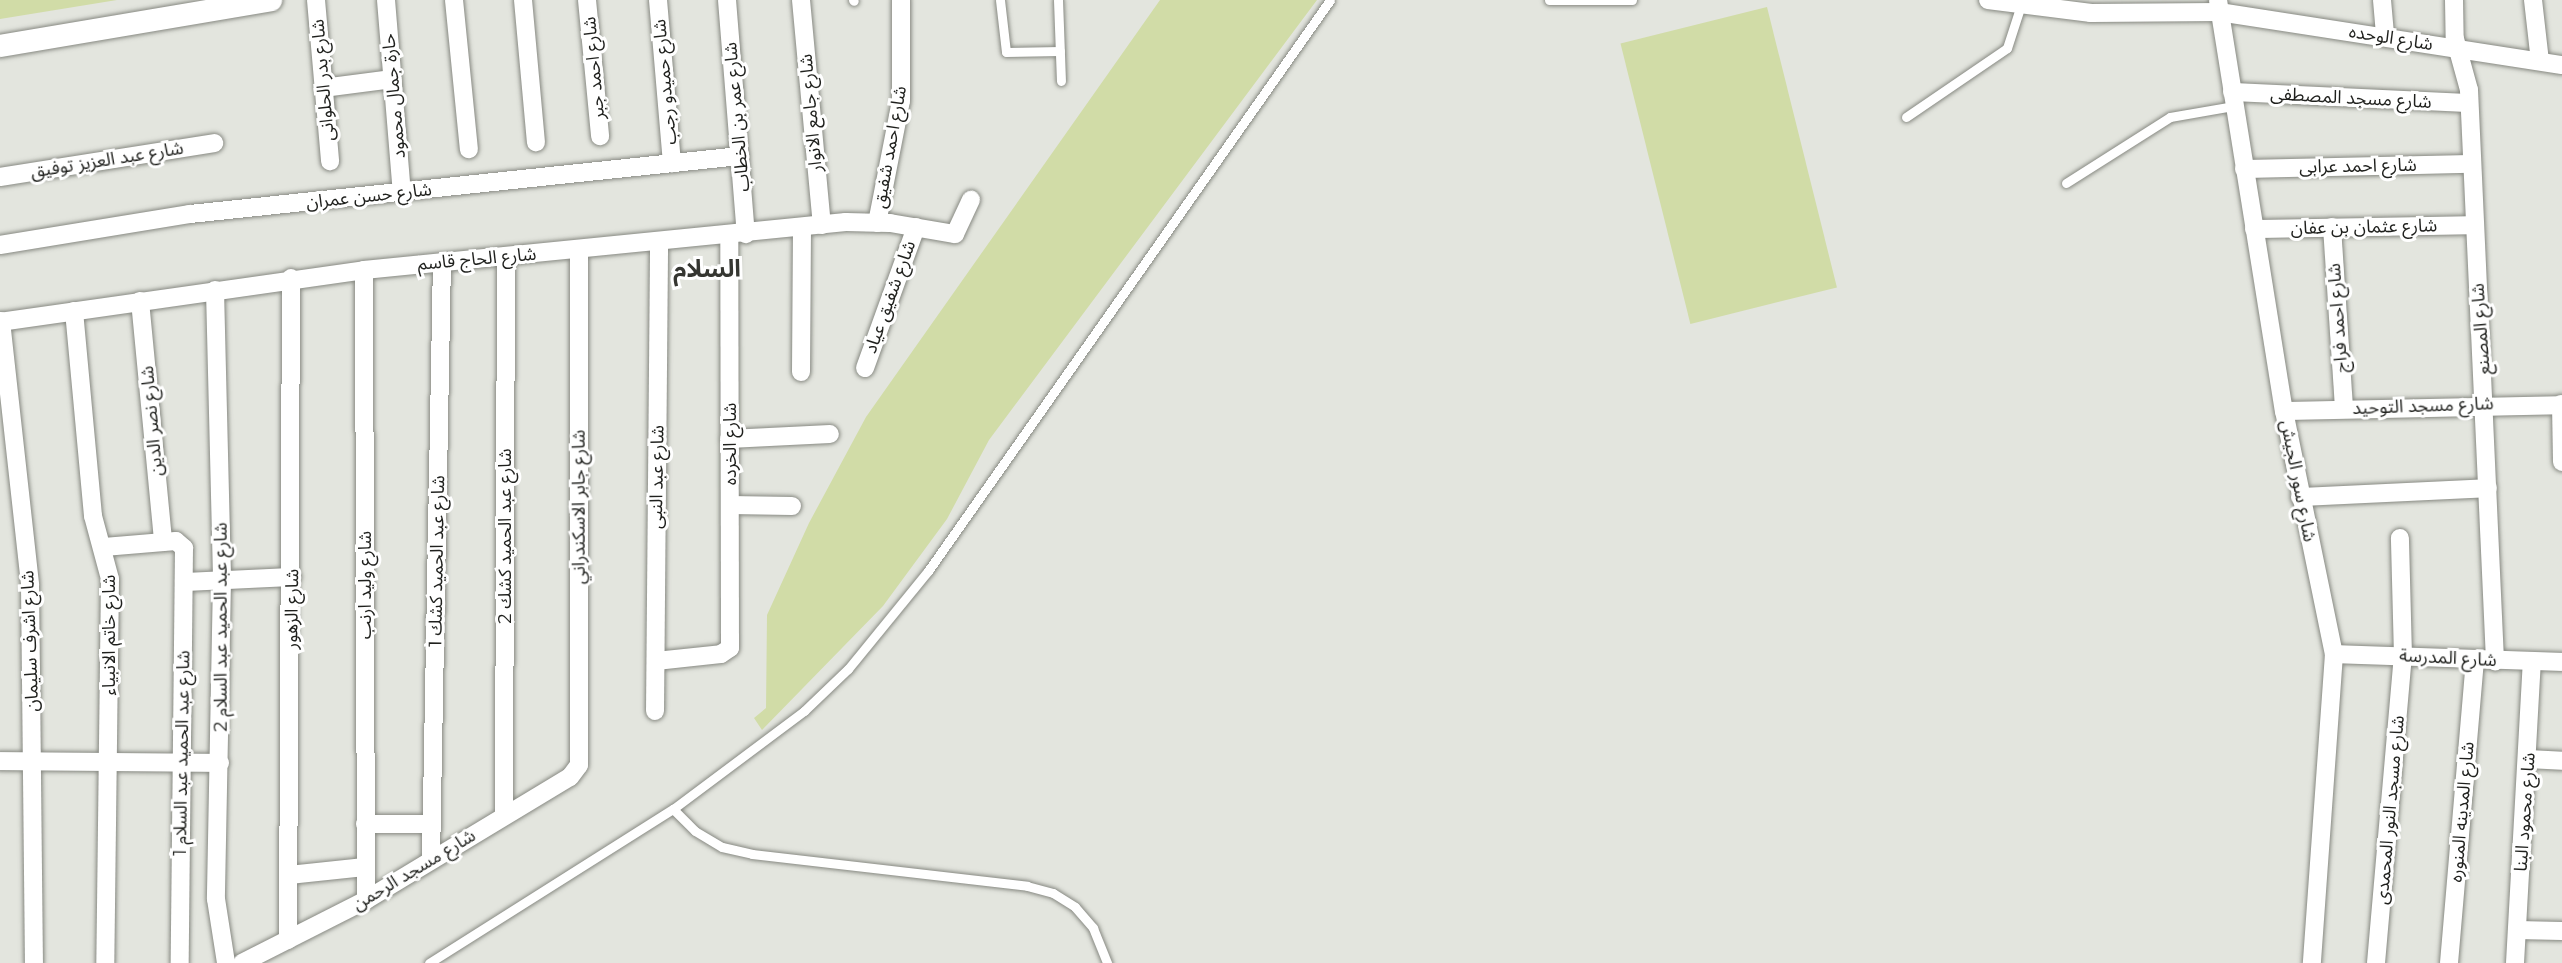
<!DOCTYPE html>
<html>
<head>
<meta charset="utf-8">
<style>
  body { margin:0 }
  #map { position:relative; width:2562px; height:963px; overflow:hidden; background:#e3e5de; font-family:Montserrat,"Noto Sans Arabic",sans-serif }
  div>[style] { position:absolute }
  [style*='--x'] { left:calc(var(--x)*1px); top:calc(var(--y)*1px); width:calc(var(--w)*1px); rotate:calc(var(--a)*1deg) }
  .green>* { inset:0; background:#d1dca7; transform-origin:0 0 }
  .roads { filter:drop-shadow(0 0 2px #878982) drop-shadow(0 0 2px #878982) }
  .service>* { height:9px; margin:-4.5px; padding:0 4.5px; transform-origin:4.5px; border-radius:4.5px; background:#fff }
  .minor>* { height:18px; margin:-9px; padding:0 9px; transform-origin:9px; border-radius:9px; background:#fff }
  .tertiary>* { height:22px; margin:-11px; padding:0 11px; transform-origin:11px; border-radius:11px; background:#fff }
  span { translate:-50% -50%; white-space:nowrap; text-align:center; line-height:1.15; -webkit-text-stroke:6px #fff; paint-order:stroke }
  .street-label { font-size:18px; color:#1f201d }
  .district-label { font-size:24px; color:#353631; font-weight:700 }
</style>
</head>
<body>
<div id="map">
  <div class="green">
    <div style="clip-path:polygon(0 0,117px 0,0 19px)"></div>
    <div style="clip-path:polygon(1160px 0,1317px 0,989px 440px,947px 519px,883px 606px,762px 730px,754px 718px,766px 708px,767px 615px,809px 523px,866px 417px)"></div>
    <div style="left:1767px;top:7px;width:289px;height:151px;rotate:76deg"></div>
  </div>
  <div class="roads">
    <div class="service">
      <div style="--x:853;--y:0;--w:1;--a:45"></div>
      <div style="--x:1000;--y:0;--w:52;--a:83.4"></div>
      <div style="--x:1006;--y:52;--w:54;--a:-1.1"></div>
      <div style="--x:1058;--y:0;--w:81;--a:87.9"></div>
      <div style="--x:1549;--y:0;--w:83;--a:0"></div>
      <div style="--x:1906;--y:117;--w:122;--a:-34.3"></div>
      <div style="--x:2007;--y:48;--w:45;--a:-72"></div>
      <div style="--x:2066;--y:183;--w:123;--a:-32.4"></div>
      <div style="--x:2170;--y:117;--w:65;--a:-9.8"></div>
      <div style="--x:673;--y:809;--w:31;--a:45"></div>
      <div style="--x:695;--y:831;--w:31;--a:31"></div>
      <div style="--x:722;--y:847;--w:31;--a:13"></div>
      <div style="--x:752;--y:854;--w:277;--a:6.6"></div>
      <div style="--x:1027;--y:886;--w:27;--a:15"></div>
      <div style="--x:1053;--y:893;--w:26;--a:32"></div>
      <div style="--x:1075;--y:907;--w:28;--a:49"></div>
      <div style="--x:1093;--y:928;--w:38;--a:68"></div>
      <div style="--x:429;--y:963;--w:289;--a:-32.3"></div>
      <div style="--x:673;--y:809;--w:164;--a:-36.8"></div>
      <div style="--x:804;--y:711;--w:61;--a:-43.7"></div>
      <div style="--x:848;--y:669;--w:127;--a:-50.8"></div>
      <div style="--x:928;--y:571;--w:698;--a:-54.85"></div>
    </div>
    <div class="minor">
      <div style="--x:316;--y:0;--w:162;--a:85"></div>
      <div style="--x:386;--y:0;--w:194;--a:85.3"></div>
      <div style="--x:454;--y:0;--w:150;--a:84.3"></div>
      <div style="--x:523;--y:0;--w:143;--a:84.8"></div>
      <div style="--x:587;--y:0;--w:137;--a:84.5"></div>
      <div style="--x:658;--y:0;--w:164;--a:85.1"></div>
      <div style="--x:727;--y:0;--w:235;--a:85.4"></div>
      <div style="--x:801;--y:0;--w:226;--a:84.7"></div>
      <div style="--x:1988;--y:0;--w:104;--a:7.2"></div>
      <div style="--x:2091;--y:13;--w:128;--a:-0.4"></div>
      <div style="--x:2219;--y:12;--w:347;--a:8.8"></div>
      <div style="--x:2218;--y:0;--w:416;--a:80.9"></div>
      <div style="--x:2284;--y:411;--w:248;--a:78.4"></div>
      <div style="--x:2334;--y:654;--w:310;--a:94.1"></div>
      <div style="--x:2382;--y:0;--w:37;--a:85"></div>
      <div style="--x:2454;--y:0;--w:39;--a:89"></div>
      <div style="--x:2455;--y:39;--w:53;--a:74.6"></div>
      <div style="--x:2469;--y:90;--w:572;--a:87.39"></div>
      <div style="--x:2533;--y:0;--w:61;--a:83.5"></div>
      <div style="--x:323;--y:88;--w:70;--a:-7.4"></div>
      <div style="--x:2232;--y:92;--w:237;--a:2.7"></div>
      <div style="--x:2244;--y:169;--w:228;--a:-1.3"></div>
      <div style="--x:0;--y:177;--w:217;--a:-9"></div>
      <div style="--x:877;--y:223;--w:124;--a:-78.9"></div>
      <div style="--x:901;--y:101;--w:101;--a:-90"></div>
      <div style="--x:2332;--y:227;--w:182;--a:86.2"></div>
      <div style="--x:2254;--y:229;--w:220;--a:-1"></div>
      <div style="--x:0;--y:245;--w:193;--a:-9.3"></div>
      <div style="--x:190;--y:214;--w:553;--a:-6.02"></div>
      <div style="--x:364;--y:270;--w:630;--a:89.82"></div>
      <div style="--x:215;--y:290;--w:290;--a:88.6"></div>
      <div style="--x:222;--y:580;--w:319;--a:91.1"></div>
      <div style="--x:216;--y:899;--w:65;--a:81.1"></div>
      <div style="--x:140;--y:301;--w:242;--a:84.5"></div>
      <div style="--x:74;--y:311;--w:206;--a:84.7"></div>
      <div style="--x:93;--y:516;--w:65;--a:74.9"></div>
      <div style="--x:110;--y:579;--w:384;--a:90.7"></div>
      <div style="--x:1;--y:321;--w:266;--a:83.7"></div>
      <div style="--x:30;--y:585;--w:378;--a:89.4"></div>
      <div style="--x:0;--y:322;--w:368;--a:-8.1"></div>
      <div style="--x:364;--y:270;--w:484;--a:-5.7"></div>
      <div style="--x:846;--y:222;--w:44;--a:1.3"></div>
      <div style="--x:890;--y:223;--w:66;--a:9.6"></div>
      <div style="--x:955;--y:234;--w:38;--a:-65"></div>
      <div style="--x:865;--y:368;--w:150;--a:-70.1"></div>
      <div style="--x:801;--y:372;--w:144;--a:-89.6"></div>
      <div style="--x:2561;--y:404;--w:58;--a:89"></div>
      <div style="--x:2284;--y:411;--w:278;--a:-1.2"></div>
      <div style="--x:729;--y:439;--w:101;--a:-2.8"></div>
      <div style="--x:2300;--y:497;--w:188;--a:-2.7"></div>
      <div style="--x:730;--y:505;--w:62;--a:0.9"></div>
      <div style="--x:104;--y:547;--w:72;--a:-4.8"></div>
      <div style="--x:176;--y:541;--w:11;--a:41"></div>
      <div style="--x:184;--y:548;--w:415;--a:90.6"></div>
      <div style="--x:184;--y:582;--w:108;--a:-2.7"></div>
      <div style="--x:2334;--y:654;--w:228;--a:2"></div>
      <div style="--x:656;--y:661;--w:65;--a:-6.1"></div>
      <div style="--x:721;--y:654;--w:11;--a:-34"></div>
      <div style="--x:730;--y:648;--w:412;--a:-90.1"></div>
      <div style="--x:655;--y:711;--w:469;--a:-89.5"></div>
      <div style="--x:2528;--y:759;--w:34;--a:3"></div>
      <div style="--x:0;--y:761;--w:220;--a:0.5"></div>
      <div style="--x:504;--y:816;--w:560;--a:-89.8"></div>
      <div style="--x:365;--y:824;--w:67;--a:0"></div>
      <div style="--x:431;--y:860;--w:598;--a:-88.95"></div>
      <div style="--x:289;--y:875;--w:76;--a:-6"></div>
      <div style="--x:2517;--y:930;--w:45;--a:1.3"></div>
      <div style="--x:288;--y:940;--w:662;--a:-89.74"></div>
      <div style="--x:242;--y:963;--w:139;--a:-26.9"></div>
      <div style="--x:366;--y:900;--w:238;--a:-31.1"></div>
      <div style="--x:570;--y:777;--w:15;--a:-53"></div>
      <div style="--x:579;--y:765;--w:515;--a:-90"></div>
      <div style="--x:2376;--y:963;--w:308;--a:-85"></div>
      <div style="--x:2403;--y:656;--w:118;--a:-91.5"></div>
      <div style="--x:2449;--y:963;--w:304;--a:-85.1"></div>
      <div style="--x:2515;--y:963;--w:301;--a:-86.8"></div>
    </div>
    <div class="tertiary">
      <div style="--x:0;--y:46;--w:275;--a:-9.6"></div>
    </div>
  </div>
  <div class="street-label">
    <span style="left:2391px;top:38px;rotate:9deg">شارع الوحده</span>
    <span style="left:594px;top:68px;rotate:-95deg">شارع احمد جبر</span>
    <span style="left:323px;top:80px;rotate:-95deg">شارع بدر الحلوانى</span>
    <span style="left:665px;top:82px;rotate:-95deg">شارع حميدو رجب</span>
    <span style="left:394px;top:96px;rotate:-95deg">حارة جمال محمود</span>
    <span style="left:2351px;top:98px;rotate:3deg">شارع مسجد المصطفى</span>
    <span style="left:811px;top:113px;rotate:-95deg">شارع جامع الانوار</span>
    <span style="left:737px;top:117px;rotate:-95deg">شارع عمر بن الخطاب</span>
    <span style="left:890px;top:147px;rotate:-80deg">شارع احمد شفيق</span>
    <span style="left:107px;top:160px;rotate:-9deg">شارع عبد العزيز توفيق</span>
    <span style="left:2358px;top:166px;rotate:-1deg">شارع احمد عرابى</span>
    <span style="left:369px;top:196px;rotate:-6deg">شارع حسن عمران</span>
    <span style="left:2364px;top:227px;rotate:-1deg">شارع عثمان بن عفان</span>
    <span style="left:477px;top:259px;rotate:-5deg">شارع الحاج قاسم</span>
    <span style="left:890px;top:297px;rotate:-70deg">شارع شفيق عياد</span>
    <span style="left:2338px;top:318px;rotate:-94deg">شارع احمد فراج</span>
    <span style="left:2481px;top:329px;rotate:-94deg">شارع المصنع</span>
    <span style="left:2423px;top:406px;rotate:-2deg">شارع مسجد التوحيد</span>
    <span style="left:152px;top:421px;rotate:-95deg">شارع نصر الدين</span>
    <span style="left:730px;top:444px;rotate:-90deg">شارع الخرده</span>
    <span style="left:657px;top:477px;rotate:-89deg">شارع عبد النبى</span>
    <span style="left:2298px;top:481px;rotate:79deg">شارع سور الجيش</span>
    <span style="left:579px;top:507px;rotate:-90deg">شارع جابر الاسكندراني</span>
    <span style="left:505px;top:536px;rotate:-90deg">شارع عبد الحميد كشك 2</span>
    <span style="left:437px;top:561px;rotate:-89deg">شارع عبد الحميد كشك 1</span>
    <span style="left:365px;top:585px;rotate:-90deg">شارع وليد ارنب</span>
    <span style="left:292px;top:609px;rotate:-89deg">شارع الزهور</span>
    <span style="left:221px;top:627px;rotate:-90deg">شارع عبد الحميد عبد السلام 2</span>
    <span style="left:109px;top:635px;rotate:-90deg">شارع خاتم الانبياء</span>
    <span style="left:30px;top:641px;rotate:-92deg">شارع اشرف سليمان</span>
    <span style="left:2448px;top:658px;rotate:3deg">شارع المدرسة</span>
    <span style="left:182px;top:753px;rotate:-89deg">شارع عبد الحميد عبد السلام 1</span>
    <span style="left:2390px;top:810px;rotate:-85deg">شارع مسجد النور المحمدى</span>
    <span style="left:2462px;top:812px;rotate:-85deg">شارع المدينه المنوره</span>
    <span style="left:2525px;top:812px;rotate:-86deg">شارع محمود البنا</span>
    <span style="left:414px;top:870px;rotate:-31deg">شارع مسجد الرحمن</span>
  </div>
  <div class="district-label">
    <span style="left:707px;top:269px">السلام</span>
  </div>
</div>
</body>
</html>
